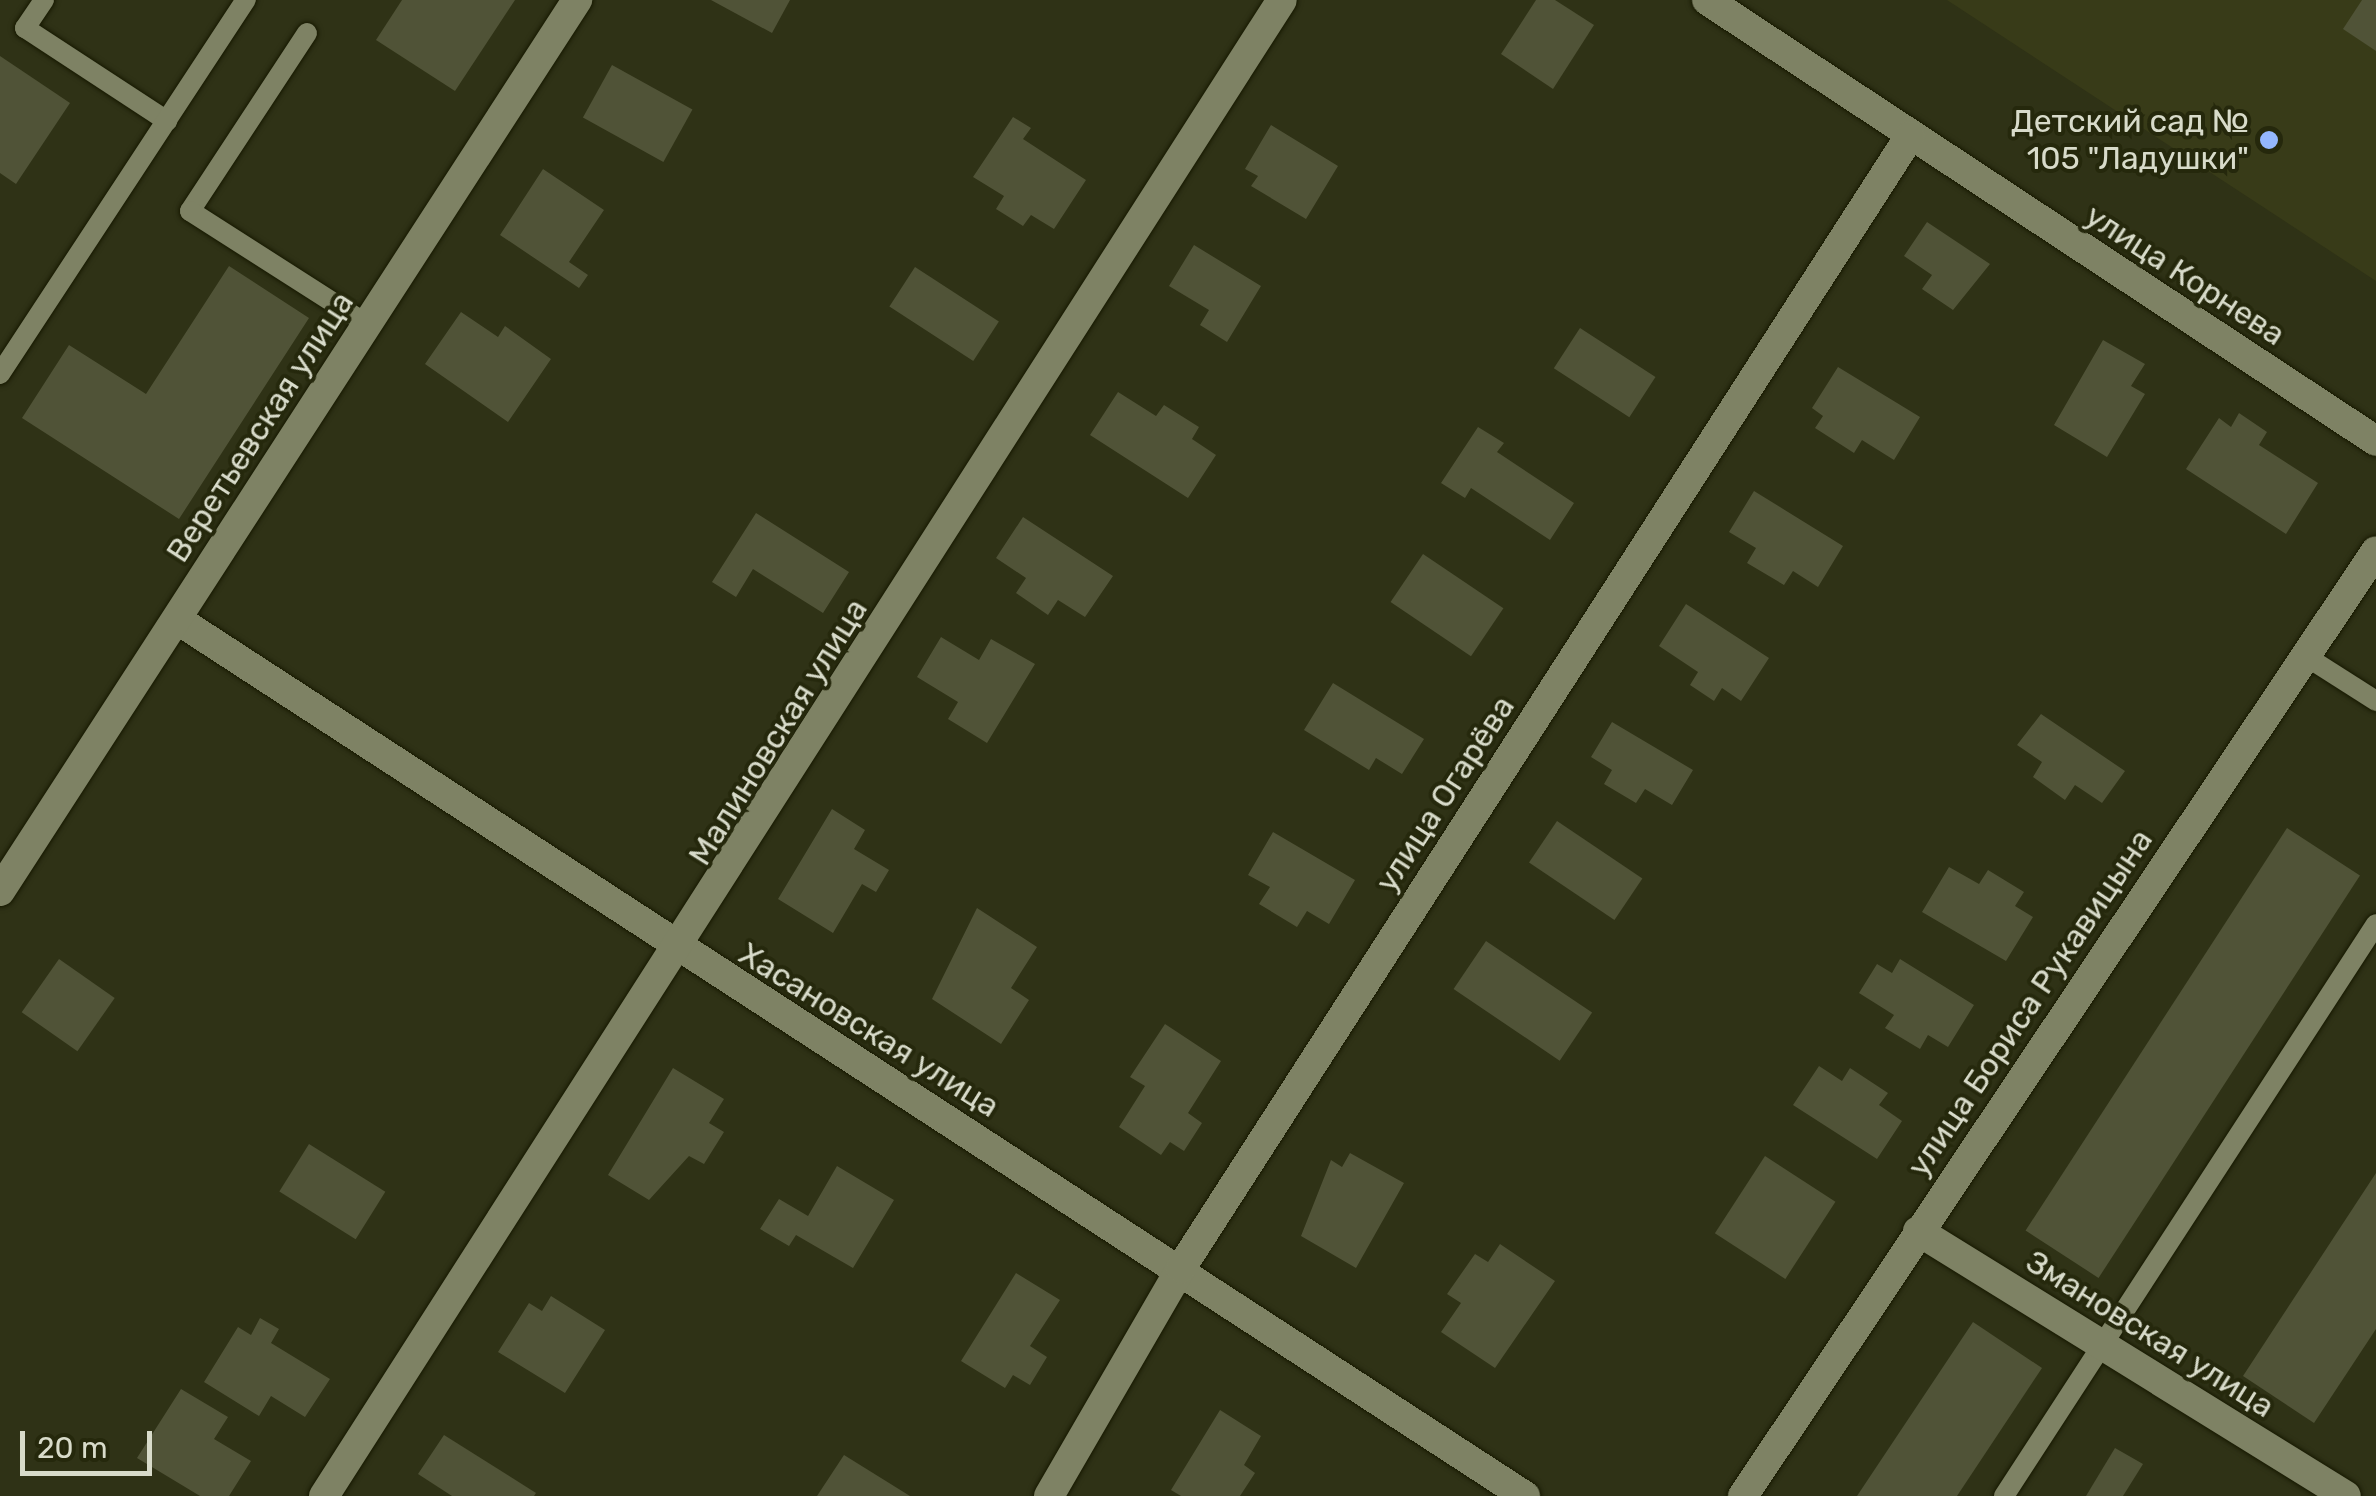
<!DOCTYPE html>
<html>
<head>
<meta charset="utf-8">
<style>
  body { margin:0 }
  #map { position:relative; width:2376px; height:1496px; overflow:hidden; background:#2f3216; font-family:Rubik,sans-serif }
  div>[style] { position:absolute }
  [style*='--x'] { left:calc(var(--x)*1px); top:calc(var(--y)*1px); width:calc(var(--w)*1px); rotate:calc(var(--a)*1deg) }
  .built>* { inset:0; background:#383b18 }
  .building>* { inset:0; background:#505337; transform-origin:0 0 }
  .roads { filter:drop-shadow(0 0 2px #171901) drop-shadow(0 0 2px #171901) }
  .lane>* { height:20px; margin:-10px; padding:0 10px; transform-origin:10px; border-radius:10px; background:#7e8264 }
  .street>* { height:30px; margin:-15px; padding:0 15px; transform-origin:15px; border-radius:15px; background:#7e8264 }
  .dots>* { width:28px; height:28px; translate:-50% -50%; box-sizing:border-box; border:5px solid #25280c; border-radius:50% }
  span { translate:-50% -50%; white-space:nowrap; text-align:center; line-height:1.15; -webkit-text-stroke:8px #25280c; paint-order:stroke }
  .poi-label { font-size:32px; color:#d8dbca }
  .right { translate:-100% -50%; text-align:right }
  .street-label { font-size:32px; color:#d8dbca }
  .scale { position:absolute; left:20px; top:1431px; width:132px; height:45px; box-sizing:border-box; border:5px solid #d8dbca; border-top:0; padding-left:12px; font-size:30px; line-height:35px; white-space:nowrap; color:#d8dbca; -webkit-text-stroke:8px #25280c; paint-order:stroke }
</style>
</head>
<body>
<div id="map">
  <div class="built">
    <div style="clip-path:polygon(1947px 0,2376px 0,2376px 281px)"></div>
  </div>
  <div class="building">
    <div style="clip-path:polygon(402px 0,515px 0,455px 91px,376px 40px)"></div>
    <div style="clip-path:polygon(711px 0,790px 0,772px 33px)"></div>
    <div style="clip-path:polygon(1536px 0,1555px 0,1594px 25px,1553px 89px,1501px 54px)"></div>
    <div style="clip-path:polygon(2362px 0,2376px 0,2376px 51px,2343px 29px)"></div>
    <div style="clip-path:polygon(0 56px,70px 103px,16px 184px,0 173px)"></div>
    <div style="left:612px;top:65px;width:92px;height:60px;rotate:29deg"></div>
    <div style="clip-path:polygon(1013px 117px,1031px 128px,1023px 139px,1086px 180px,1054px 229px,1031px 215px,1023px 226px,996px 209px,1004px 196px,973px 177px)"></div>
    <div style="clip-path:polygon(1271px 125px,1338px 166px,1306px 219px,1251px 186px,1258px 176px,1245px 169px)"></div>
    <div style="clip-path:polygon(543px 169px,604px 210px,569px 262px,588px 275px,579px 288px,500px 235px)"></div>
    <div style="clip-path:polygon(1927px 222px,1990px 264px,1953px 310px,1922px 289px,1932px 275px,1904px 256px)"></div>
    <div style="clip-path:polygon(1194px 245px,1261px 286px,1227px 342px,1200px 325px,1209px 310px,1169px 286px)"></div>
    <div style="clip-path:polygon(229px 266px,309px 318px,179px 519px,22px 418px,69px 345px,146px 394px)"></div>
    <div style="left:915px;top:267px;width:100px;height:47px;rotate:33deg"></div>
    <div style="clip-path:polygon(461px 312px,498px 337px,505px 326px,551px 359px,508px 422px,425px 364px)"></div>
    <div style="left:1580px;top:328px;width:90px;height:48px;rotate:33deg"></div>
    <div style="clip-path:polygon(2103px 340px,2145px 364px,2131px 386px,2145px 394px,2107px 457px,2054px 425px)"></div>
    <div style="clip-path:polygon(1838px 367px,1920px 417px,1894px 460px,1862px 440px,1854px 453px,1815px 428px,1823px 416px,1812px 408px)"></div>
    <div style="clip-path:polygon(1118px 392px,1156px 416px,1164px 405px,1199px 427px,1192px 439px,1216px 455px,1188px 498px,1090px 435px)"></div>
    <div style="clip-path:polygon(2239px 413px,2267px 432px,2259px 445px,2318px 483px,2286px 534px,2186px 469px,2219px 418px,2231px 427px)"></div>
    <div style="clip-path:polygon(1478px 427px,1504px 443px,1497px 452px,1574px 503px,1550px 540px,1471px 488px,1465px 498px,1441px 483px)"></div>
    <div style="clip-path:polygon(1754px 491px,1843px 546px,1818px 587px,1793px 571px,1784px 585px,1747px 563px,1756px 548px,1729px 532px)"></div>
    <div style="clip-path:polygon(756px 513px,849px 572px,823px 613px,753px 569px,736px 597px,712px 582px)"></div>
    <div style="clip-path:polygon(1023px 517px,1113px 576px,1085px 617px,1058px 600px,1048px 615px,1016px 593px,1026px 578px,996px 558px)"></div>
    <div style="left:1423px;top:554px;width:97px;height:58px;rotate:34deg"></div>
    <div style="clip-path:polygon(1686px 604px,1769px 658px,1741px 701px,1722px 688px,1714px 701px,1690px 685px,1698px 672px,1659px 646px)"></div>
    <div style="clip-path:polygon(941px 637px,979px 660px,991px 639px,1035px 664px,987px 743px,948px 719px,958px 702px,917px 677px)"></div>
    <div style="clip-path:polygon(1333px 683px,1424px 739px,1402px 774px,1376px 758px,1369px 770px,1304px 730px)"></div>
    <div style="clip-path:polygon(2041px 714px,2125px 771px,2102px 803px,2075px 785px,2065px 800px,2033px 777px,2042px 762px,2017px 745px)"></div>
    <div style="clip-path:polygon(1612px 722px,1693px 770px,1672px 805px,1645px 789px,1636px 803px,1604px 784px,1612px 770px,1591px 757px)"></div>
    <div style="clip-path:polygon(832px 809px,865px 830px,854px 849px,889px 870px,876px 892px,862px 884px,833px 933px,778px 899px)"></div>
    <div style="left:1557px;top:821px;width:103px;height:50px;rotate:34deg"></div>
    <div style="left:2287px;top:828px;width:87px;height:480px;rotate:33deg"></div>
    <div style="clip-path:polygon(1273px 832px,1355px 880px,1329px 924px,1307px 911px,1297px 927px,1259px 904px,1270px 887px,1248px 875px)"></div>
    <div style="clip-path:polygon(1949px 867px,1979px 884px,1988px 870px,2024px 892px,2015px 906px,2033px 917px,2006px 961px,1922px 912px)"></div>
    <div style="clip-path:polygon(977px 908px,1037px 947px,1011px 988px,1029px 1000px,1001px 1044px,932px 999px)"></div>
    <div style="left:1486px;top:941px;width:128px;height:58px;rotate:34deg"></div>
    <div style="left:59px;top:959px;width:68px;height:65px;rotate:35deg"></div>
    <div style="clip-path:polygon(1900px 959px,1974px 1005px,1948px 1047px,1928px 1035px,1920px 1049px,1885px 1028px,1894px 1015px,1859px 993px,1877px 964px,1892px 973px)"></div>
    <div style="clip-path:polygon(1165px 1024px,1221px 1061px,1188px 1113px,1202px 1123px,1184px 1151px,1170px 1142px,1161px 1155px,1119px 1127px,1145px 1086px,1130px 1077px)"></div>
    <div style="clip-path:polygon(1819px 1066px,1842px 1081px,1850px 1068px,1888px 1093px,1879px 1105px,1902px 1121px,1877px 1159px,1793px 1105px)"></div>
    <div style="clip-path:polygon(673px 1068px,724px 1099px,709px 1123px,724px 1132px,704px 1164px,689px 1156px,649px 1200px,608px 1175px)"></div>
    <div style="left:309px;top:1144px;width:90px;height:56px;rotate:32deg"></div>
    <div style="clip-path:polygon(1350px 1153px,1404px 1183px,1356px 1268px,1301px 1236px,1331px 1160px,1342px 1167px)"></div>
    <div style="left:1765px;top:1156px;width:84px;height:92px;rotate:33deg"></div>
    <div style="clip-path:polygon(837px 1166px,894px 1200px,853px 1268px,796px 1235px,789px 1246px,760px 1229px,779px 1199px,808px 1216px)"></div>
    <div style="clip-path:polygon(2376px 1173px,2376px 1329px,2314px 1423px,2243px 1376px)"></div>
    <div style="clip-path:polygon(1500px 1244px,1555px 1281px,1495px 1368px,1441px 1332px,1461px 1303px,1447px 1294px,1475px 1254px,1488px 1262px)"></div>
    <div style="clip-path:polygon(1016px 1273px,1060px 1300px,1030px 1346px,1047px 1357px,1030px 1385px,1013px 1375px,1005px 1388px,961px 1361px)"></div>
    <div style="clip-path:polygon(551px 1296px,605px 1330px,565px 1393px,498px 1352px,529px 1303px,542px 1311px)"></div>
    <div style="clip-path:polygon(260px 1318px,279px 1329px,271px 1343px,330px 1379px,305px 1417px,271px 1396px,259px 1416px,204px 1382px,238px 1327px,251px 1335px)"></div>
    <div style="clip-path:polygon(1973px 1322px,2042px 1368px,1957px 1496px,1857px 1496px)"></div>
    <div style="clip-path:polygon(181px 1389px,228px 1417px,214px 1439px,251px 1461px,229px 1496px,200px 1496px,137px 1458px)"></div>
    <div style="clip-path:polygon(1220px 1410px,1261px 1436px,1244px 1465px,1255px 1473px,1240px 1496px,1181px 1496px,1171px 1490px)"></div>
    <div style="clip-path:polygon(444px 1435px,536px 1493px,534px 1496px,452px 1496px,418px 1474px)"></div>
    <div style="clip-path:polygon(2115px 1448px,2143px 1464px,2123px 1496px,2086px 1496px)"></div>
    <div style="clip-path:polygon(844px 1455px,910px 1496px,817px 1496px)"></div>
  </div>
  <div class="roads">
    <div class="lane">
      <div style="--x:44;--y:0;--w:34;--a:124"></div>
      <div style="--x:25;--y:28;--w:170;--a:33.2"></div>
      <div style="--x:307;--y:33;--w:213;--a:123.3"></div>
      <div style="--x:190;--y:211;--w:211;--a:32.6"></div>
      <div style="--x:0;--y:374;--w:448;--a:-56.7"></div>
      <div style="--x:2307;--y:657;--w:82;--a:32.5"></div>
      <div style="--x:2004;--y:1496;--w:682;--a:-56.96"></div>
    </div>
    <div class="street">
      <div style="--x:1707;--y:0;--w:801;--a:33.39"></div>
      <div style="--x:178;--y:620;--w:1607;--a:33.04"></div>
      <div style="--x:0;--y:891;--w:1062;--a:-57.07"></div>
      <div style="--x:1918;--y:1231;--w:503;--a:31.76"></div>
      <div style="--x:324;--y:1496;--w:1776;--a:-57.37"></div>
      <div style="--x:1049;--y:1496;--w:263;--a:-59.9"></div>
      <div style="--x:1181;--y:1268;--w:1346;--a:-57.22"></div>
      <div style="--x:1743;--y:1496;--w:1137;--a:-56.18"></div>
    </div>
  </div>
  <div class="dots">
    <div style="left:2269px;top:140px;background:#94b7fd"></div>
  </div>
  <div class="poi-label">
    <span class="right" style="left:2249px;top:140px">Детский сад №<br>105 "Ладушки"</span>
  </div>
  <div class="street-label">
    <span style="left:2185px;top:275px;rotate:33deg">улица Корнева</span>
    <span style="left:260px;top:427px;rotate:-57deg">Веретьевская улица</span>
    <span style="left:778px;top:732px;rotate:-58deg">Малиновская улица</span>
    <span style="left:1445px;top:794px;rotate:-57deg">улица Огарёва</span>
    <span style="left:2030px;top:1003px;rotate:-56deg">улица Бориса Рукавицына</span>
    <span style="left:869px;top:1030px;rotate:32deg">Хасановская улица</span>
    <span style="left:2150px;top:1334px;rotate:32deg">Змановская улица</span>
  </div>
  <div class="scale">20 m</div>
</div>
</body>
</html>
